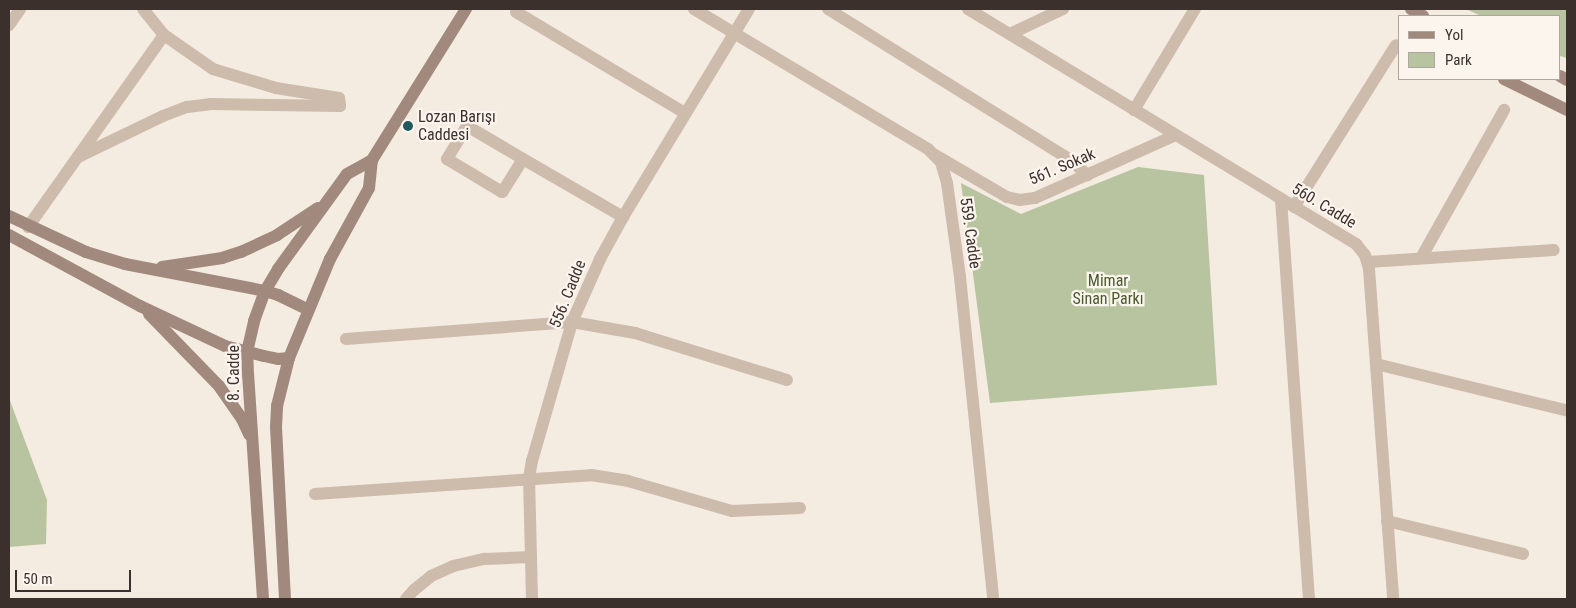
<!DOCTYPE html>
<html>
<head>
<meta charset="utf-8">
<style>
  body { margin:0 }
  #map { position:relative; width:1576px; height:608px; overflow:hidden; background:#f4ebe1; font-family:"Roboto Condensed",sans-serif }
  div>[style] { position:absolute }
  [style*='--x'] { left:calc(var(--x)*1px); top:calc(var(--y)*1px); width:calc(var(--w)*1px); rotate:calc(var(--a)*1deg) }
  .green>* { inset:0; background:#b8c4a0 }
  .minor>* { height:12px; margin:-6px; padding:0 6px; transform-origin:6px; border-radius:6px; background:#cdbbac }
  .tertiary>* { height:12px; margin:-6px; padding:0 6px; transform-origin:6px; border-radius:6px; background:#cdbbac }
  .secondary>* { height:12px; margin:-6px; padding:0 6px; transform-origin:6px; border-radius:6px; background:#a18a7d }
  .dots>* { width:14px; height:14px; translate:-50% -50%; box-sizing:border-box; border:2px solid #fbf5ee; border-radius:50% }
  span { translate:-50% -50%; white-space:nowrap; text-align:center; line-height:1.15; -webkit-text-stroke:4.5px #fbf5ee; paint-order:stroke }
  .poi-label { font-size:16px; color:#3b302b }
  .left { translate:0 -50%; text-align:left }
  .street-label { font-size:16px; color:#3b302b }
  .park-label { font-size:16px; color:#4a5a2e }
  .frame { position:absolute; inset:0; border:10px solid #3b302b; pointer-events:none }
  .legend { position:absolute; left:1398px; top:15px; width:162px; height:65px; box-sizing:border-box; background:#fbf5ee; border:1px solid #aea6a0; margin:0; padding:6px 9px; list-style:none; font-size:15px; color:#3b302b }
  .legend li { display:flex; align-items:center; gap:10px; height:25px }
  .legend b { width:25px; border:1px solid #aea6a0 }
  .scale { position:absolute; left:15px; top:570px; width:116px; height:22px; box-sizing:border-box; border:2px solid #3b302b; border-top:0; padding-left:6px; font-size:15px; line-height:18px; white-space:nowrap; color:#3b302b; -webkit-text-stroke:4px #fbf5ee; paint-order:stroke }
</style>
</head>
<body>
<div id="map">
  <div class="green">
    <div style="clip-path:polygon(1466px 9px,1567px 9px,1567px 58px,1560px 56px,1560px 16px,1481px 16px)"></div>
    <div style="clip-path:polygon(1138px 167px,1204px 175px,1217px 385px,990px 403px,961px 183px,1021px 214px)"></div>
    <div style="clip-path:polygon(9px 398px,47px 500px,46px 544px,9px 547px)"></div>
  </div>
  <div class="minor">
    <div style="--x:828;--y:9;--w:287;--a:31.9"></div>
    <div style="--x:1072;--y:161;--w:21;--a:43"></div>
    <div style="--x:516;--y:12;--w:197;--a:30.9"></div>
    <div style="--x:9;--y:25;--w:19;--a:-55"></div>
    <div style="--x:1010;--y:34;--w:59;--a:-25.3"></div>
    <div style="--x:1134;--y:110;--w:118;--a:-58.9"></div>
    <div style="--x:935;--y:155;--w:83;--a:30.3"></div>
    <div style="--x:1007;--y:197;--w:13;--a:13"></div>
    <div style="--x:1020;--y:200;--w:15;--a:-8"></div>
    <div style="--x:1035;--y:198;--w:154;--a:-24.1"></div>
    <div style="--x:78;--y:157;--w:94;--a:-25.8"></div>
    <div style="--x:163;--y:116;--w:26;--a:-21"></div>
    <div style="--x:187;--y:107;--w:23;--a:-7"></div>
    <div style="--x:210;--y:104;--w:130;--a:0.9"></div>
    <div style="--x:340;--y:106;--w:8;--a:-97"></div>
    <div style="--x:339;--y:98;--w:64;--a:-171"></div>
    <div style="--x:276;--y:88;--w:66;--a:-163.2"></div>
    <div style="--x:213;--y:69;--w:60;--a:-145.2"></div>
    <div style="--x:164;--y:35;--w:33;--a:-129"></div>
    <div style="--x:523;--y:159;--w:39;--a:122"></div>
    <div style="--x:502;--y:192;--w:64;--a:-149"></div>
    <div style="--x:447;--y:159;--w:39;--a:-59"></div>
    <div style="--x:467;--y:126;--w:65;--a:30.5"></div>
    <div style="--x:523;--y:159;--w:116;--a:30.1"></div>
    <div style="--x:1281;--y:199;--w:401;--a:86"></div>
    <div style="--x:1294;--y:207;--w:191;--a:-57.8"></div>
    <div style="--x:28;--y:227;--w:235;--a:-54.7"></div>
    <div style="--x:1421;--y:258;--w:170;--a:-60.7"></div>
    <div style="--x:1368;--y:262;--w:186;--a:-3.7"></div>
    <div style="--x:346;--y:339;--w:227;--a:-4.3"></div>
    <div style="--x:572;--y:322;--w:64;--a:9.9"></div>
    <div style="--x:635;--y:333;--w:159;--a:17.2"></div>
    <div style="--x:1376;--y:364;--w:195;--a:13.7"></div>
    <div style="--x:315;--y:494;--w:277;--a:-3.9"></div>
    <div style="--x:591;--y:475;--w:37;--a:9"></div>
    <div style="--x:628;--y:481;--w:108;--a:16.1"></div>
    <div style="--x:732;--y:511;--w:68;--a:-2.5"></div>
    <div style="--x:1387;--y:521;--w:140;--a:13.6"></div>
    <div style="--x:406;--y:599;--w:12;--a:-48"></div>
    <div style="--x:414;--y:590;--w:22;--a:-39"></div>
    <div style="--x:431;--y:576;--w:24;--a:-24"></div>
    <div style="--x:453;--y:566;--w:32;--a:-13"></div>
    <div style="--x:484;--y:559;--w:47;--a:-2.4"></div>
  </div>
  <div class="tertiary">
    <div style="--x:694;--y:9;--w:273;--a:30.9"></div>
    <div style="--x:928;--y:149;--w:18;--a:45"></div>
    <div style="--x:941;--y:162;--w:22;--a:74"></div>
    <div style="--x:947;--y:183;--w:95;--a:82.1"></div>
    <div style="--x:960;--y:277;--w:324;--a:84.1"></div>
    <div style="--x:968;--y:9;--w:454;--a:31.2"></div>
    <div style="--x:1356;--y:244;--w:14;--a:51"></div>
    <div style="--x:1365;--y:255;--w:15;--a:74"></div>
    <div style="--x:1369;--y:269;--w:331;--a:85.8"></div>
    <div style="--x:532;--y:599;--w:120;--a:-91.4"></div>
    <div style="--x:529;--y:479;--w:18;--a:-81"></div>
    <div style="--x:532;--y:461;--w:145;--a:-73.9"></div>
    <div style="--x:572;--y:322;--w:69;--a:-66"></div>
    <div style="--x:600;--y:259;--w:48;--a:-61.3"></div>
    <div style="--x:623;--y:217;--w:243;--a:-58.8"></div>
  </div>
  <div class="secondary">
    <div style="--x:1411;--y:9;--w:14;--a:30"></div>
    <div style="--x:1560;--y:76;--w:8;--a:30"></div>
    <div style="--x:1504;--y:79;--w:70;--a:26.2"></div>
    <div style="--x:9;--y:216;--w:85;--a:25.1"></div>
    <div style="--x:86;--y:252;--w:41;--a:17.1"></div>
    <div style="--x:125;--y:264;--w:143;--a:10.9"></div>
    <div style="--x:265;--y:291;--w:14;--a:17"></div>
    <div style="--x:278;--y:295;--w:34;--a:26"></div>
    <div style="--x:9;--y:235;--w:149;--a:28.5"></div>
    <div style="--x:140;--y:306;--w:94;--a:25.2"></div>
    <div style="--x:225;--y:346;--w:40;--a:14.4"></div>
    <div style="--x:264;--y:356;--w:14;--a:12"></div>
    <div style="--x:278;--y:359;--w:11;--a:-5"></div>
    <div style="--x:162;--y:267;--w:61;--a:-8.5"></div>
    <div style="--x:222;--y:258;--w:20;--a:-18"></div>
    <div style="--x:241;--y:252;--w:40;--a:-25"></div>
    <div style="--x:277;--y:235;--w:49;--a:-33.4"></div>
    <div style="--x:149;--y:314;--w:100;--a:45.8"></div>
    <div style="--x:219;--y:386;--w:40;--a:55.1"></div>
    <div style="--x:242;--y:419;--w:17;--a:65"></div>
    <div style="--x:263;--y:599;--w:225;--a:-93.8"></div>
    <div style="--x:248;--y:375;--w:23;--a:-92"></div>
    <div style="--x:247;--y:352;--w:32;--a:-77"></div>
    <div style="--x:254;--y:321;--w:32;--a:-70"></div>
    <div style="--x:265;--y:291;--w:26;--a:-59"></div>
    <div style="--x:278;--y:269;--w:117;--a:-54"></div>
    <div style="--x:347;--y:174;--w:29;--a:-29"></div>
    <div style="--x:285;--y:599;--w:172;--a:-93"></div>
    <div style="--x:276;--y:427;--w:21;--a:-87"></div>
    <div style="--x:277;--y:406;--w:49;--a:-76"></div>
    <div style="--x:289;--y:358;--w:107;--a:-67.5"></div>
    <div style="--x:330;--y:259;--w:81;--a:-61.2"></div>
    <div style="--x:369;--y:188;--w:28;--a:-84"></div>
    <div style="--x:372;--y:160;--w:178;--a:-58.1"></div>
  </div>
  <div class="dots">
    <div style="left:408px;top:126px;background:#1f5a5e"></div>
  </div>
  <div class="poi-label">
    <span class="left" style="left:418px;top:126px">Lozan Barışı<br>Caddesi</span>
  </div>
  <div class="street-label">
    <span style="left:1062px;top:167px;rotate:-23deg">561. Sokak</span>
    <span style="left:1324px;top:206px;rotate:31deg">560. Cadde</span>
    <span style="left:970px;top:233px;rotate:82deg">559. Cadde</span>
    <span style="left:568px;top:294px;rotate:-68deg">556. Cadde</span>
    <span style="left:234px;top:373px;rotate:-90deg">8. Cadde</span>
  </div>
  <div class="park-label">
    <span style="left:1108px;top:290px">Mimar<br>Sinan Parkı</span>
  </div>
  <div class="frame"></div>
  <ul class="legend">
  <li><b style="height:6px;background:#a18a7d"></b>Yol</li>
  <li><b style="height:14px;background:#b8c4a0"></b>Park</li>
  </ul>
  <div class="scale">50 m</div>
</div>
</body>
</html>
